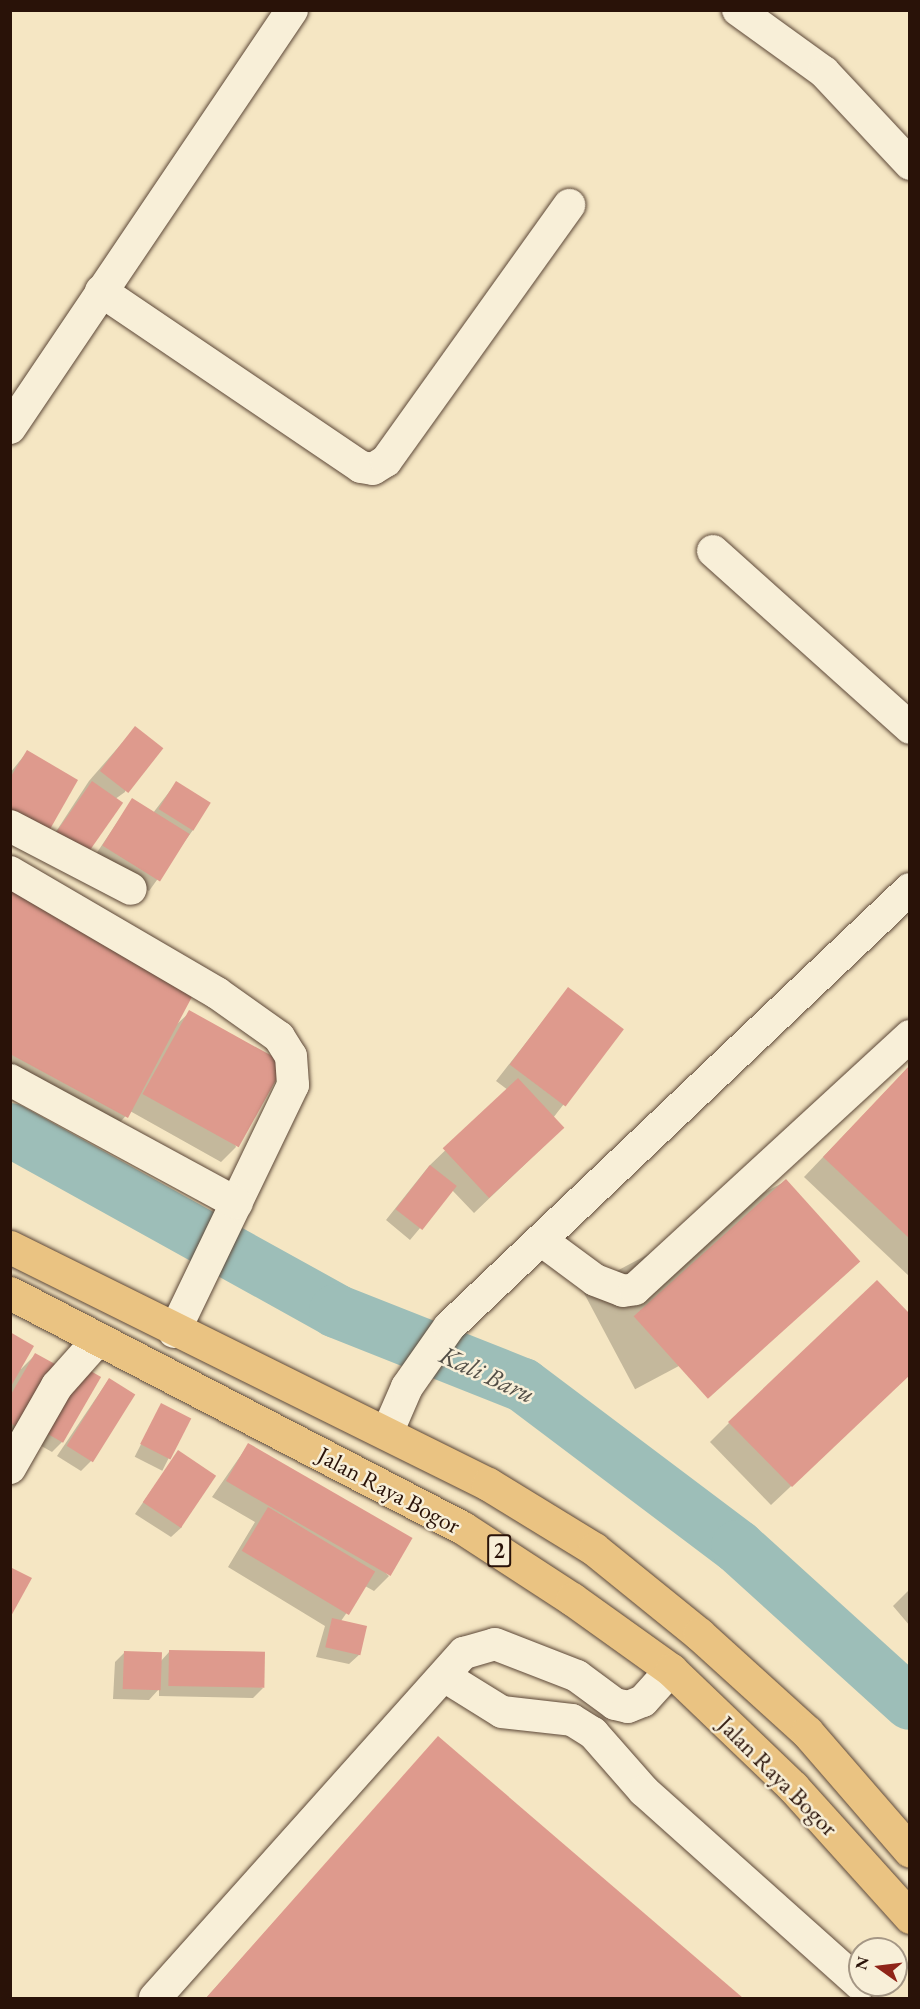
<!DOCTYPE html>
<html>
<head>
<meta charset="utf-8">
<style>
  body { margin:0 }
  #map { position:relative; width:920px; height:2009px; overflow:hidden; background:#f5e6c3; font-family:"EB Garamond",serif }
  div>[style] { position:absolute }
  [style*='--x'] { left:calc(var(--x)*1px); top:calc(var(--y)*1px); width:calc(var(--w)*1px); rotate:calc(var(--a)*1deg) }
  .shadow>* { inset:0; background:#0003; transform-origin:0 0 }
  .river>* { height:54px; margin:-27px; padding:0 27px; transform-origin:27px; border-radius:27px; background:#9dbeb8 }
  .building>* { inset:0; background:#de9a8d; transform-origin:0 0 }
  .roads { filter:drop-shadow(0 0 2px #5c4737) drop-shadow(0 0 2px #5c4737) }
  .minor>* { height:32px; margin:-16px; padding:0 16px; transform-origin:16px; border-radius:16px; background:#f8efd8 }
  .highway>* { height:33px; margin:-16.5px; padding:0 16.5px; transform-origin:16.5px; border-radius:16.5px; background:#eac382 }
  span { translate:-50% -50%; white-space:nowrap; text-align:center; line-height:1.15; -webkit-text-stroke:5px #f8efd8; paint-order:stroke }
  .shield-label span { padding:2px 4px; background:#f8efd8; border:2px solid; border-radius:4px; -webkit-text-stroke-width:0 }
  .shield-label { font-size:22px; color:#291208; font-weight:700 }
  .street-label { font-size:24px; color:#291208 }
  .water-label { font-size:26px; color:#524e46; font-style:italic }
  .frame { position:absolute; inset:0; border:12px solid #291208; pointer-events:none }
  .north { position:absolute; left:848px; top:1937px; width:60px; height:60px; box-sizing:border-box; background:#f8efd8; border:2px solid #a59785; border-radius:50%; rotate:284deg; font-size:16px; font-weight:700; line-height:24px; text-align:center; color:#291208 }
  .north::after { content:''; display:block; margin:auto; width:21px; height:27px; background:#8f2418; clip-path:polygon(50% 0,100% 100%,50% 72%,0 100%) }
</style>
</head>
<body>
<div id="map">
  <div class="shadow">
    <div style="clip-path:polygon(135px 728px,125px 792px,44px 850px,89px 781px)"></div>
    <div style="clip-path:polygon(27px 752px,10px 834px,10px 773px)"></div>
    <div style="clip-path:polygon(176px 783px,193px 830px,149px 891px,94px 857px,132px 800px,153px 813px)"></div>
    <div style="clip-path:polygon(10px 891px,177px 1024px,190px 1012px,236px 1147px,221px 1162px,130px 1111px,107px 1137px,10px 1084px)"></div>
    <div style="clip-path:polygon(568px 989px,622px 1029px,553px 1118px,547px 1143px,474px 1213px,452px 1190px,410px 1240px,386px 1220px,429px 1166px,508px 1090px,496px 1081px)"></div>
    <div style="clip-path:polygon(910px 1066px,910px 1277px,804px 1177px)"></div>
    <div style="left:786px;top:1181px;width:113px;height:231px;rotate:62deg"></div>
    <div style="clip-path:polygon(11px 1334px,21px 1369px,35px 1355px,61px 1370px,10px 1439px)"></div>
    <div style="clip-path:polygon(910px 1374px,771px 1505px,710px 1442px,729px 1423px)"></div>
    <div style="clip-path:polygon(99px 1377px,62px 1442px,52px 1452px,36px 1443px)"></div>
    <div style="clip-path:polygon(109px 1379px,91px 1461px,81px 1471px,57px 1456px)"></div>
    <div style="left:161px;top:1405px;width:31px;height:58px;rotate:27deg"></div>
    <div style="clip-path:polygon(248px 1445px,389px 1576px,374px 1591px,365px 1586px,341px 1621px,360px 1654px,349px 1664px,316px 1657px,325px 1626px,228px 1567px,255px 1522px,212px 1497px)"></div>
    <div style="clip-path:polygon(178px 1452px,182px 1527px,171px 1537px,135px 1514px)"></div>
    <div style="clip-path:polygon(910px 1589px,910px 1626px,893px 1606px)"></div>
    <div style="clip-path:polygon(170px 1651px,263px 1688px,253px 1698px,159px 1696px,159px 1689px,149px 1700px,113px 1699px,115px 1662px,125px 1652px,160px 1662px)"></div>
    <div style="clip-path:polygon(438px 1738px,741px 1998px,206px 1998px)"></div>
  </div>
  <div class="river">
    <div style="--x:10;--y:1130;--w:373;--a:29"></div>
    <div style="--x:336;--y:1311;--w:201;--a:21.6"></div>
    <div style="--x:523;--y:1385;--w:269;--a:37"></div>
    <div style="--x:738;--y:1547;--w:232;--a:42.2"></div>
  </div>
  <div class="building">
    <div style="left:135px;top:726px;width:36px;height:57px;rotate:38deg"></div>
    <div style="clip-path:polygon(27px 750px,78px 780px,45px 838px,10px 818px,10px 778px)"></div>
    <div style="left:92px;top:781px;width:38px;height:71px;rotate:35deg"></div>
    <div style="left:176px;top:781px;width:41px;height:33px;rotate:32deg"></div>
    <div style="left:132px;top:798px;width:68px;height:56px;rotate:32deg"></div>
    <div style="clip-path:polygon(10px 889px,194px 993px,128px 1118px,10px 1054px)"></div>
    <div style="left:568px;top:987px;width:70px;height:97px;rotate:37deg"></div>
    <div style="left:189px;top:1010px;width:110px;height:96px;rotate:29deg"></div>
    <div style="clip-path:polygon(910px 1065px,910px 1239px,823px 1157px)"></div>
    <div style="left:518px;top:1078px;width:68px;height:103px;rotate:47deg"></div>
    <div style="left:430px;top:1165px;width:34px;height:56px;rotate:38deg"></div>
    <div style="left:786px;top:1179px;width:111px;height:205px;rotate:48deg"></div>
    <div style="clip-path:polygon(877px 1280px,910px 1314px,910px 1375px,792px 1487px,728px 1422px)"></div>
    <div style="clip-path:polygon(10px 1332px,34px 1346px,10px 1388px)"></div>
    <div style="clip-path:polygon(35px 1353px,64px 1369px,28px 1433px,10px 1423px,10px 1396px)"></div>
    <div style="left:82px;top:1366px;width:22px;height:76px;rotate:30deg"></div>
    <div style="left:109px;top:1378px;width:31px;height:80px;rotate:32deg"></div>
    <div style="left:161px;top:1403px;width:34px;height:46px;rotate:27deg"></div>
    <div style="left:248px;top:1443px;width:190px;height:44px;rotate:30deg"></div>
    <div style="left:178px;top:1450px;width:46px;height:63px;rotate:34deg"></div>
    <div style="left:268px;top:1507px;width:125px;height:51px;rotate:31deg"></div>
    <div style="clip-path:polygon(10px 1567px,32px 1578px,10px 1618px)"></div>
    <div style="left:332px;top:1618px;width:36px;height:30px;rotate:13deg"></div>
    <div style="left:169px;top:1650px;width:96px;height:36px;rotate:1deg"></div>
    <div style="left:124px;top:1651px;width:38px;height:38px;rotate:2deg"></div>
    <div style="clip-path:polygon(438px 1736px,743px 1998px,206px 1998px)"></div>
  </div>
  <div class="roads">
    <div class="minor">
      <div style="--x:738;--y:10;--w:106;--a:35.8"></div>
      <div style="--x:824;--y:72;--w:126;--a:46.9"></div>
      <div style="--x:101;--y:291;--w:314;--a:34.1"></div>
      <div style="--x:361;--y:467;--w:12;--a:9"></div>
      <div style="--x:373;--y:469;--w:15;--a:-32"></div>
      <div style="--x:386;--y:461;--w:315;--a:-54.4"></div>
      <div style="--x:10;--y:428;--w:504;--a:-55.99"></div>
      <div style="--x:713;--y:551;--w:265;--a:41.9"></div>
      <div style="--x:10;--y:826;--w:136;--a:27.5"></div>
      <div style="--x:10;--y:872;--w:240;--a:30.3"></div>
      <div style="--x:217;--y:993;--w:76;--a:35.4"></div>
      <div style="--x:279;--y:1037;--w:22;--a:58"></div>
      <div style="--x:291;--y:1056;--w:29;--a:86"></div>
      <div style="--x:293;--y:1085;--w:274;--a:115.7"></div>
      <div style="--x:10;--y:1080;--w:258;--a:28.5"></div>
      <div style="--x:541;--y:1240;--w:67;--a:36.5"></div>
      <div style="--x:595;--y:1280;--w:30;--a:21"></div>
      <div style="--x:623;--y:1291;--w:12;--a:-9"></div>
      <div style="--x:635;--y:1289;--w:374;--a:-42.6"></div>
      <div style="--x:387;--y:1433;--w:50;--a:-66.5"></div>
      <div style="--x:407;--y:1387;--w:73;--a:-55"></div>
      <div style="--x:449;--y:1327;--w:636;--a:-43.53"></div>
      <div style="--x:10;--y:1468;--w:95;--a:-60.2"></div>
      <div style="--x:57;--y:1386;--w:62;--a:-48.3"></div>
      <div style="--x:444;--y:1676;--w:68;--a:31.8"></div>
      <div style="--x:502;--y:1712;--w:70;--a:6.5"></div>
      <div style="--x:572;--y:1720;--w:25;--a:32"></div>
      <div style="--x:593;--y:1733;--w:77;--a:48.7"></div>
      <div style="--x:644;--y:1791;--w:290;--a:41.8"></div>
      <div style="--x:155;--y:1998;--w:463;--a:-48.2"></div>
      <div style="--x:464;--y:1653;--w:32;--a:-16"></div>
      <div style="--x:495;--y:1644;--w:88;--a:21.3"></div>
      <div style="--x:577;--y:1676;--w:47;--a:36.4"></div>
      <div style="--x:615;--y:1704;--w:13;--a:13"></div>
      <div style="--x:628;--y:1707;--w:16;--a:-22"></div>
      <div style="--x:643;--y:1701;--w:42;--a:-47.9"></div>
    </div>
    <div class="highway">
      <div style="--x:10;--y:1247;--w:534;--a:26.37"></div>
      <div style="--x:488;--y:1484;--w:124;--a:31.5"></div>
      <div style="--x:594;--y:1549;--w:135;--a:39"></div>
      <div style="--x:699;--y:1634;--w:146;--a:42.2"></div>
      <div style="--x:807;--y:1732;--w:157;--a:49.1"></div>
      <div style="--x:10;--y:1293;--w:510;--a:27.42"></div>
      <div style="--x:463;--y:1528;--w:130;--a:33.1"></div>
      <div style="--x:572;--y:1599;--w:122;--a:35.6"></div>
      <div style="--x:671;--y:1670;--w:169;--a:43.8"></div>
      <div style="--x:793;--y:1787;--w:175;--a:48"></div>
    </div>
  </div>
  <div class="shield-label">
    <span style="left:499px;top:1551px">2</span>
  </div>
  <div class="street-label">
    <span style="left:389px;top:1490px;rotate:28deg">Jalan Raya Bogor</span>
    <span style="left:778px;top:1776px;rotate:45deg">Jalan Raya Bogor</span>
  </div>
  <div class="water-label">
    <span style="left:487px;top:1375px;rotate:25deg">Kali Baru</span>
  </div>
  <div class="frame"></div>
  <div class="north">N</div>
</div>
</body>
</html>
